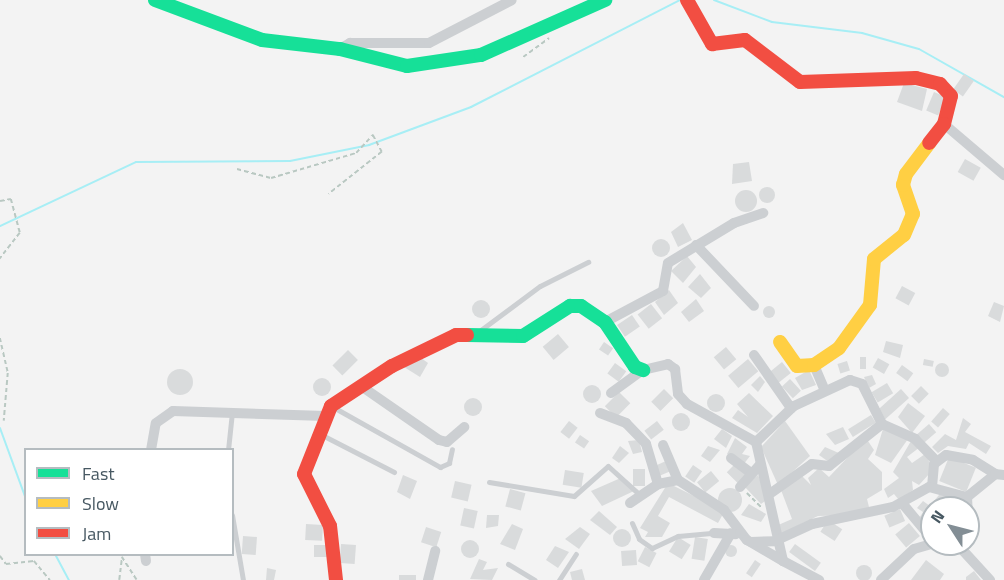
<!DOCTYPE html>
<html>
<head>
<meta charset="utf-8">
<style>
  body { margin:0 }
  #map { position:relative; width:1004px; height:580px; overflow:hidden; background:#f3f3f3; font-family:"Titillium Web",sans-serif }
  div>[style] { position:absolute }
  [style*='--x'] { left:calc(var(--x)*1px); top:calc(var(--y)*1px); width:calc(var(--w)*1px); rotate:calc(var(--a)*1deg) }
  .stream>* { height:2px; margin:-1px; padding:0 1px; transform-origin:1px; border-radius:1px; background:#a7eef5 }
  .building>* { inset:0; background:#d9dbdc; transform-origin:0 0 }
  .round { border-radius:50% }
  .path>* { height:1.5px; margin-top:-0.75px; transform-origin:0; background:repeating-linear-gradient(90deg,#b9c8c2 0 4.5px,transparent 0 7.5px) }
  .lane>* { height:5px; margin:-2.5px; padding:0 2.5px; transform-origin:2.5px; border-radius:2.5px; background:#cccfd2 }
  .street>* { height:10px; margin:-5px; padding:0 5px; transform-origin:5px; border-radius:5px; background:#cccfd2 }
  .fast>* { height:14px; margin:-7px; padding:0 7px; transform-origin:7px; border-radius:7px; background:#16e098 }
  .slow>* { height:14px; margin:-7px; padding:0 7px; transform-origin:7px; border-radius:7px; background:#ffcf43 }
  .jam>* { height:14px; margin:-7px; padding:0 7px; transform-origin:7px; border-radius:7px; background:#f24e42 }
  span { translate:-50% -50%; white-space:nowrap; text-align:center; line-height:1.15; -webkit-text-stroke:6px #fff; paint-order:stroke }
  .legend { position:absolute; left:24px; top:448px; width:210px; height:108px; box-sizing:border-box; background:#fff; border:2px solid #b5bcc0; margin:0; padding:8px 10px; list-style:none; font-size:18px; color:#475862 }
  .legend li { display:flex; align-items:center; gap:12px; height:30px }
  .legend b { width:30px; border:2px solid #b5bcc0 }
  .north { position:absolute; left:920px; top:496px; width:60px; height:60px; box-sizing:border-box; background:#fff; border:2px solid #b5bcc0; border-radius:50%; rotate:306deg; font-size:16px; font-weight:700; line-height:24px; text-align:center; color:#475862 }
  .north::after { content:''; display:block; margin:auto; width:21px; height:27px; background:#838e95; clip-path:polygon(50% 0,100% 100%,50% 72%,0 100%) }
</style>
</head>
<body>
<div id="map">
  <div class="stream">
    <div style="--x:714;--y:0;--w:62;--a:20.8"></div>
    <div style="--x:772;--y:22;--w:91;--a:7"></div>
    <div style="--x:862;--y:33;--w:59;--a:15.7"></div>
    <div style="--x:919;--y:49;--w:98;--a:29.5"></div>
    <div style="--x:0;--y:226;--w:150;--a:-25.2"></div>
    <div style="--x:136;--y:162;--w:154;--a:-0.4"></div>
    <div style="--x:290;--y:161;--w:81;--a:-11.4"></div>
    <div style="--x:369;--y:145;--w:109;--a:-20.4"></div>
    <div style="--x:471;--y:107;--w:235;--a:-27.1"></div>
    <div style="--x:0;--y:428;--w:76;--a:69.9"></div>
    <div style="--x:55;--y:554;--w:30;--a:62"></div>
  </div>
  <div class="building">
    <div style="left:964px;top:74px;width:12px;height:19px;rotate:35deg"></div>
    <div style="clip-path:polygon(904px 83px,927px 89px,922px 111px,897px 102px)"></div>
    <div style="left:934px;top:92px;width:13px;height:20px;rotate:23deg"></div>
    <div style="left:965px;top:159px;width:18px;height:15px;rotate:29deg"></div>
    <div style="clip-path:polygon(749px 162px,752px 181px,732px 184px,733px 164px)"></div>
    <div class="round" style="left:759px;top:187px;width:16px;height:16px"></div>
    <div class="round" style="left:735px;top:190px;width:22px;height:22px"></div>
    <div style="clip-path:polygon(683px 223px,692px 240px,678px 247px,671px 232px)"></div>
    <div class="round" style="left:652px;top:239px;width:18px;height:18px"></div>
    <div style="clip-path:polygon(687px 256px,696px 267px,683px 283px,671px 271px)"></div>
    <div style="clip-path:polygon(700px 274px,711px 288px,701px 298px,688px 287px)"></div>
    <div style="left:902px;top:286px;width:15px;height:14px;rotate:28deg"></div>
    <div style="clip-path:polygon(669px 290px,678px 303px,664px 315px,655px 302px)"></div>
    <div style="clip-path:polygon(696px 299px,704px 311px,689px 322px,681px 312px)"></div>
    <div class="round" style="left:472px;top:300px;width:18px;height:18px"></div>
    <div style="clip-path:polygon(994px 302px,1004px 306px,1000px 322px,988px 316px)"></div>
    <div style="left:651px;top:304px;width:18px;height:17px;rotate:52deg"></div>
    <div class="round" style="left:763px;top:306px;width:12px;height:12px"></div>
    <div style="left:632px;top:315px;width:14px;height:18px;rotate:56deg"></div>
    <div style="left:558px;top:334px;width:17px;height:20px;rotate:50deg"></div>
    <div style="clip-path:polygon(886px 341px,903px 345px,900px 358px,883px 352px)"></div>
    <div style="left:604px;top:342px;width:11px;height:9px;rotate:34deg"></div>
    <div style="left:726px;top:347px;width:16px;height:16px;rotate:50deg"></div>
    <div style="left:348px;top:350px;width:14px;height:22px;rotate:45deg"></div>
    <div style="clip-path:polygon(417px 355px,428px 363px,420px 377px,404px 367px)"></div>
    <div style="left:860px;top:357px;width:6px;height:12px"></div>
    <div style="left:878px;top:358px;width:13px;height:11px;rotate:29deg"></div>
    <div style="left:748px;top:359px;width:16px;height:26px;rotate:50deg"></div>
    <div style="left:924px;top:359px;width:10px;height:6px;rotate:11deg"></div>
    <div style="left:847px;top:361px;width:10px;height:10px;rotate:73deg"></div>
    <div style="left:782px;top:362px;width:14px;height:17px;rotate:51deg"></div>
    <div style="left:615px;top:363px;width:14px;height:13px;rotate:36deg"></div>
    <div class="round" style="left:935px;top:363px;width:14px;height:14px"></div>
    <div style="left:902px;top:365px;width:14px;height:10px;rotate:36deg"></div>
    <div class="round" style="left:167px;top:369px;width:26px;height:26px"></div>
    <div style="clip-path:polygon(809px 370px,816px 385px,802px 390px,795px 378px)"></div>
    <div style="clip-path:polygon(872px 375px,876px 384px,869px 388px,864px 377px)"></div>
    <div style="clip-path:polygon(760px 376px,765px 382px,758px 392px,751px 385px)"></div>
    <div class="round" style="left:313px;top:378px;width:18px;height:18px"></div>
    <div style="left:790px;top:379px;width:16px;height:11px;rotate:47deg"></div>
    <div style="left:887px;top:383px;width:12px;height:18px;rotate:59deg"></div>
    <div class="round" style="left:583px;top:385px;width:18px;height:18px"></div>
    <div style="left:921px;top:386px;width:11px;height:14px;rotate:45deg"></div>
    <div style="left:664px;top:389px;width:13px;height:18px;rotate:45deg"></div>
    <div style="left:901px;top:389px;width:12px;height:35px;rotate:48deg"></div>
    <div style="left:619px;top:392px;width:16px;height:20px;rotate:45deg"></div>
    <div style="clip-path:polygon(749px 393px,773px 416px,757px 433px,732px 418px,738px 410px,748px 417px,737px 404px)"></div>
    <div class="round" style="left:707px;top:394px;width:18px;height:18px"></div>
    <div class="round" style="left:464px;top:398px;width:18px;height:18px"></div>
    <div style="clip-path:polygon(908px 403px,925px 416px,912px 433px,898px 417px)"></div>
    <div style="left:943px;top:408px;width:9px;height:18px;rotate:41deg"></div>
    <div class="round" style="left:672px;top:413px;width:18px;height:18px"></div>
    <div style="left:871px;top:415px;width:9px;height:27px;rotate:58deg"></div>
    <div style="clip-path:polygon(963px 418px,971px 424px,965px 432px,991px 446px,986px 454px,969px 443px,966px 449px,948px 446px,938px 453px,932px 447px,945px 434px,956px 440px)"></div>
    <div style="left:569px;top:421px;width:11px;height:14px;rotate:38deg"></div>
    <div style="left:657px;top:421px;width:11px;height:16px;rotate:52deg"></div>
    <div style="clip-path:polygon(785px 421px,810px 456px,778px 485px,761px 447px)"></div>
    <div style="left:929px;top:424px;width:11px;height:18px;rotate:49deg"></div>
    <div style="clip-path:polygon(843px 427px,849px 439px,835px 445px,826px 434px)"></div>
    <div style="clip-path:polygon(722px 429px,732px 436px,726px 448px,714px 439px)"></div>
    <div style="clip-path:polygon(883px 429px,908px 439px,891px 463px,875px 455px)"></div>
    <div style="left:580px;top:435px;width:11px;height:9px;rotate:34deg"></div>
    <div style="clip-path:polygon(735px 438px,747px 447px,742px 454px,750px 456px,743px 465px,727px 454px)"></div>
    <div style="clip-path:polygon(866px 438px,874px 450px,868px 459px,882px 472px,882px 490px,867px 499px,869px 507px,853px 515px,818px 516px,780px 534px,776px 526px,792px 519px,781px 490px,801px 475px,811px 485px,808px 478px,819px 468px,829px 477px)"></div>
    <div style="clip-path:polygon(639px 440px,642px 452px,633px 454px,628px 441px)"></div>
    <div style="clip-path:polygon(911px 441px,920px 447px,907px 457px,912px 463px,928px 452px,930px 473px,919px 485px,912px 481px,913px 490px,899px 500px,894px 494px,888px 498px,884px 489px,899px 478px,893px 472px)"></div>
    <div style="clip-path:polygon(620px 446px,629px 453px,619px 463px,612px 458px)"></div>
    <div style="clip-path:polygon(708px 446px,720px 450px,710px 462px,701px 456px)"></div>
    <div style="clip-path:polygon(825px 447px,841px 454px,833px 465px,819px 455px)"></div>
    <div style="left:949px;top:457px;width:29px;height:26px;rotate:22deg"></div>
    <div style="clip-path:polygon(666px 461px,671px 471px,659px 476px,657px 465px)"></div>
    <div style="left:736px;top:463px;width:16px;height:13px;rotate:45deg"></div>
    <div style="left:693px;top:465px;width:11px;height:14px;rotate:34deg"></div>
    <div style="left:633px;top:469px;width:12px;height:17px"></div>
    <div style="left:565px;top:470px;width:19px;height:15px;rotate:9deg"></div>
    <div style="left:711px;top:471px;width:13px;height:18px;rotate:51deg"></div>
    <div style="clip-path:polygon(403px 475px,417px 481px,410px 499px,397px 492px)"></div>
    <div style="clip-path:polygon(758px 475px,768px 499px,761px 504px,744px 486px)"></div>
    <div style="clip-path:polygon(623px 477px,634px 491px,602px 506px,591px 491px)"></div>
    <div style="left:455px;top:481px;width:17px;height:17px;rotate:13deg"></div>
    <div style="clip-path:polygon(668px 483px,716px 507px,723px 514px,718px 523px,669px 497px,658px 516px,670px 523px,662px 537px,645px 537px,648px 532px,640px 528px)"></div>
    <div class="round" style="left:718px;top:488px;width:24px;height:24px"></div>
    <div style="left:510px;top:489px;width:16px;height:18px;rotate:15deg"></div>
    <div style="clip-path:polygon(943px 490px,967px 506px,932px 508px,932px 531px,918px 520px,923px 512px,917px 508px,923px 501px,930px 506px)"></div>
    <div style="clip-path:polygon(749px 504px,766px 514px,761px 522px,741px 515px)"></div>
    <div style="left:464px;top:508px;width:14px;height:18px;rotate:12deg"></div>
    <div style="left:900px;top:509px;width:13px;height:17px;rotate:67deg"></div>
    <div style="clip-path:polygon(599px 511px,617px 527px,610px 535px,590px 520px)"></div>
    <div style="clip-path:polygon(487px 515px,499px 515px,498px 526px,486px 528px)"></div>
    <div style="left:828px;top:520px;width:17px;height:14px;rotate:33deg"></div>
    <div style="left:909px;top:523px;width:17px;height:18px;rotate:50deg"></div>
    <div style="left:306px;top:524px;width:17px;height:16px;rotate:3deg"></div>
    <div style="clip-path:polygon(512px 524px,523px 529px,515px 550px,500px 544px)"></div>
    <div style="left:426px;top:527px;width:16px;height:16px;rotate:18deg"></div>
    <div style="clip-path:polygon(580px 527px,590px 534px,579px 549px,565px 539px)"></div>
    <div class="round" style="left:613px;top:529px;width:18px;height:18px"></div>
    <div style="left:243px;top:536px;width:14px;height:18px;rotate:4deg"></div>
    <div style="left:678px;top:537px;width:15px;height:17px;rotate:32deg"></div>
    <div style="left:695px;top:537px;width:13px;height:22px;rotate:9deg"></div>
    <div class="round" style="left:461px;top:540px;width:18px;height:18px"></div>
    <div style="left:341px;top:544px;width:15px;height:19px;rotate:4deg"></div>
    <div style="left:795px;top:544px;width:32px;height:10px;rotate:36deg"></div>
    <div class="round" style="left:725px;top:545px;width:12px;height:12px"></div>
    <div style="left:327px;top:545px;width:12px;height:13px;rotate:90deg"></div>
    <div style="clip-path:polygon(555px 546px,569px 552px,558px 568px,546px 560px)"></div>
    <div style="left:645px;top:547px;width:13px;height:16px;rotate:27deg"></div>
    <div style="left:636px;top:550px;width:15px;height:15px;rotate:86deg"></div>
    <div style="clip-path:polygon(479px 559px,487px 562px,483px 570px,498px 568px,492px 580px,470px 579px)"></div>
    <div style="left:755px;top:560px;width:7px;height:16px;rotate:34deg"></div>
    <div style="clip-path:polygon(926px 560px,944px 574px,940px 580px,911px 580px)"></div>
    <div class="round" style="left:856px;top:565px;width:16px;height:16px"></div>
    <div style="clip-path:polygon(267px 568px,276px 570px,274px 580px,266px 580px)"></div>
    <div style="clip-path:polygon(582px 569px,585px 580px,572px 580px,570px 572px)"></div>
    <div style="clip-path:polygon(974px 571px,981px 580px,966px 580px,966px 577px)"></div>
    <div style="left:399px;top:575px;width:17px;height:5px"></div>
  </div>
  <div class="path">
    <div style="--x:523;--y:57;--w:32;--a:-36"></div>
    <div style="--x:237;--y:169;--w:35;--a:15"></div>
    <div style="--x:271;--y:178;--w:89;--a:-16.4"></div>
    <div style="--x:356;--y:153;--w:25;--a:-47"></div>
    <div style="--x:373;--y:135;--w:19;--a:62"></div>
    <div style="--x:382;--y:152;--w:68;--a:141.6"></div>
    <div style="--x:0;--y:201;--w:11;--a:-10"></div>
    <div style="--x:11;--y:199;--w:35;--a:75"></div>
    <div style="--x:20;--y:233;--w:33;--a:128"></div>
    <div style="--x:0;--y:338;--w:36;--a:77"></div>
    <div style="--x:8;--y:373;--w:48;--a:94.8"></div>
    <div style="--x:747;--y:493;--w:20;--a:45"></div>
    <div style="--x:0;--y:556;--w:10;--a:53"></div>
    <div style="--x:6;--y:564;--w:28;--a:-6"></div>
    <div style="--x:34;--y:561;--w:25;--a:50"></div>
    <div style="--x:119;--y:580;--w:23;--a:-83"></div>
    <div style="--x:122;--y:557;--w:27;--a:57"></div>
  </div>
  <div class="lane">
    <div style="--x:478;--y:332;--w:77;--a:-36.6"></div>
    <div style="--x:540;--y:286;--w:54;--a:-26.6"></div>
    <div style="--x:333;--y:407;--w:123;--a:29.3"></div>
    <div style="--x:440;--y:467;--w:10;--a:-24"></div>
    <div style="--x:449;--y:463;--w:14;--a:-78"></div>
    <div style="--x:322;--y:435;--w:81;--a:27.2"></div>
    <div style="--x:228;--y:450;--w:36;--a:-84"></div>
    <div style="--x:489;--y:482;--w:86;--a:9.4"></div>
    <div style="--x:574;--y:496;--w:45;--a:-41.4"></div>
    <div style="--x:608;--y:466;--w:43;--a:42.2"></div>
    <div style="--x:232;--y:515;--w:66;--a:80.4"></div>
    <div style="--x:632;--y:523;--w:17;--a:66"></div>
    <div style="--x:639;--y:539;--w:16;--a:35"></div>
    <div style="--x:652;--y:548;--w:29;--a:-25"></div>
    <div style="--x:678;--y:536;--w:36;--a:-5"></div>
    <div style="--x:508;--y:564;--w:31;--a:31"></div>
    <div style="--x:559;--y:580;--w:31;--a:-57"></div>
  </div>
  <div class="street">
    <div style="--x:340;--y:49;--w:12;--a:-31"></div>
    <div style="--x:350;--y:43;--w:79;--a:0"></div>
    <div style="--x:429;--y:43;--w:93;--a:-27.4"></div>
    <div style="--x:944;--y:124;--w:79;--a:40.4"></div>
    <div style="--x:696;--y:245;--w:84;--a:46.4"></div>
    <div style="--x:605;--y:322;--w:66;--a:-28.1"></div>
    <div style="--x:663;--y:291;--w:28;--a:-80"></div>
    <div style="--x:668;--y:263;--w:77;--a:-31.2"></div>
    <div style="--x:734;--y:223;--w:31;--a:-19"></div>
    <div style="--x:754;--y:355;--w:65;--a:55.1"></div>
    <div style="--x:814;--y:365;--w:25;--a:67"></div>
    <div style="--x:361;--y:386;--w:95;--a:34.7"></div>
    <div style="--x:439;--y:440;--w:8;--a:14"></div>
    <div style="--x:447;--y:442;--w:23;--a:-41"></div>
    <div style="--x:611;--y:393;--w:39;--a:-36"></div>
    <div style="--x:643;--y:370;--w:26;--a:-13"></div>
    <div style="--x:668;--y:364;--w:9;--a:36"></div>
    <div style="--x:675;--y:369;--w:25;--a:83"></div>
    <div style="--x:678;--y:394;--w:13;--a:48"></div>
    <div style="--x:687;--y:404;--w:79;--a:28.8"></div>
    <div style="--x:600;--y:413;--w:28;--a:21"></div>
    <div style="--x:626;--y:423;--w:29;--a:46"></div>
    <div style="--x:646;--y:444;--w:42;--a:73.3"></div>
    <div style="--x:882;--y:424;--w:36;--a:24"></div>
    <div style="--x:915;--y:439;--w:30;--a:46"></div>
    <div style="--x:756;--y:442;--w:52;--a:-43.5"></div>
    <div style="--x:794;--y:406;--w:62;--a:-24.9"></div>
    <div style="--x:850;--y:380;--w:13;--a:18"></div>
    <div style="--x:862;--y:384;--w:45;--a:63.4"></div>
    <div style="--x:756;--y:442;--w:122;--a:77.2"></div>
    <div style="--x:783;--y:561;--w:41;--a:27.8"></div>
    <div style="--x:663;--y:445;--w:38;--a:67"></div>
    <div style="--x:151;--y:450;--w:27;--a:-80"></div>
    <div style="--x:156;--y:423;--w:21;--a:-35"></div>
    <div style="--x:173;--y:411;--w:152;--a:1.9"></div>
    <div style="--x:731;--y:458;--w:25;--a:37"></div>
    <div style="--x:740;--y:487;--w:30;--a:-48"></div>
    <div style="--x:932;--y:487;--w:23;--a:-85"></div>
    <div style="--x:934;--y:464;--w:15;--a:-37"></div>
    <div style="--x:946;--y:455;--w:27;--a:10"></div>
    <div style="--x:973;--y:460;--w:26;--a:32"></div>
    <div style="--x:771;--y:493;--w:50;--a:-35.3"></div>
    <div style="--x:812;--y:464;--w:17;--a:7"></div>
    <div style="--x:829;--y:466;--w:68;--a:-38.4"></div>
    <div style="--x:967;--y:497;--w:18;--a:87"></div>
    <div style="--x:630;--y:503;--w:34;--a:-34"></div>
    <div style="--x:658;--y:484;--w:20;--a:-11"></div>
    <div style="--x:678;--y:480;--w:55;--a:33.1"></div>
    <div style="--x:724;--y:510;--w:38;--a:53"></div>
    <div style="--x:747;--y:540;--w:42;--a:30.3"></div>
    <div style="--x:902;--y:503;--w:47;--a:50.2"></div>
    <div style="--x:714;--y:533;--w:22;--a:3"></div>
    <div style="--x:751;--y:542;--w:24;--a:-2"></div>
    <div style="--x:775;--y:541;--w:41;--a:-24.7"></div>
    <div style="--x:812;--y:524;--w:83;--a:-11.9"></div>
    <div style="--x:893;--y:507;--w:41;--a:-29.1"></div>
    <div style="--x:929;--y:487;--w:39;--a:15"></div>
    <div style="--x:967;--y:497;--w:36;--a:-39"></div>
    <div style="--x:995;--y:474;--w:9;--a:6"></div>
    <div style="--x:957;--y:544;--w:49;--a:47.5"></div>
    <div style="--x:145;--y:554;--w:7;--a:82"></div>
    <div style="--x:428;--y:580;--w:30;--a:-76"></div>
    <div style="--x:704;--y:580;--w:54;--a:-60.1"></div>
    <div style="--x:881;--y:580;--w:45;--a:-43.2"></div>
    <div style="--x:914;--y:549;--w:19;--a:-16"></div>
  </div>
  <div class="fast">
    <div style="--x:155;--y:0;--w:114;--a:20.5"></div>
    <div style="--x:262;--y:40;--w:79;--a:6.6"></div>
    <div style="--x:340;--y:49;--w:69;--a:14.2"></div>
    <div style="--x:407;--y:66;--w:75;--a:-8.5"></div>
    <div style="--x:481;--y:55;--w:136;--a:-23.9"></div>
    <div style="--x:467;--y:335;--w:56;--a:1"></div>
    <div style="--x:523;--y:336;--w:56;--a:-32.6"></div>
    <div style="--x:570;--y:306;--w:11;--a:0"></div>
    <div style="--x:581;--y:306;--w:29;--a:34"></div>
    <div style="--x:605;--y:322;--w:54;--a:56.3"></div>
    <div style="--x:635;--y:367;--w:9;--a:21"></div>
  </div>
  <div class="slow">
    <div style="--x:780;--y:342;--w:29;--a:55"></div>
    <div style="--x:797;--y:366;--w:17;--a:-3"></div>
    <div style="--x:814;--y:365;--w:30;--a:-34"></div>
    <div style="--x:839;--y:348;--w:53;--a:-54.2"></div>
    <div style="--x:870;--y:305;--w:46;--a:-85"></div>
    <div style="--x:874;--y:259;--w:38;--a:-39"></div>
    <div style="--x:904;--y:235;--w:23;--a:-67"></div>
    <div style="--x:913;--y:214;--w:31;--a:-109"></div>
    <div style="--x:903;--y:185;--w:11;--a:-75"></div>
    <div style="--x:906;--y:174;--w:39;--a:-53"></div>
  </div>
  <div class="jam">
    <div style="--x:687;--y:0;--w:51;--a:60.4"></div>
    <div style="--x:712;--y:44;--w:33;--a:-7"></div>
    <div style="--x:745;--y:40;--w:69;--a:37.4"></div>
    <div style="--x:800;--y:82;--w:116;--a:-2"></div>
    <div style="--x:916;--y:78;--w:25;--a:14"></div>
    <div style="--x:940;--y:84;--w:16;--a:47"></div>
    <div style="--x:951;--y:96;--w:29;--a:104"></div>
    <div style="--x:944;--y:124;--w:24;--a:128"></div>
    <div style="--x:336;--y:580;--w:54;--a:-96.3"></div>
    <div style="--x:330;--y:526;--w:58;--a:-116.6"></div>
    <div style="--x:304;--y:474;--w:73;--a:-68.3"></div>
    <div style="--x:331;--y:406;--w:73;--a:-33.3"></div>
    <div style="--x:392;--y:366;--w:71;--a:-25.8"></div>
    <div style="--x:456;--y:335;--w:11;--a:0"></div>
  </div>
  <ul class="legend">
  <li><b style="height:8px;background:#16e098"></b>Fast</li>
  <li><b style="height:8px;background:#ffcf43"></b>Slow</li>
  <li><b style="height:8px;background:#f24e42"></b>Jam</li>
  </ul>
  <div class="north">N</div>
</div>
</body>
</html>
